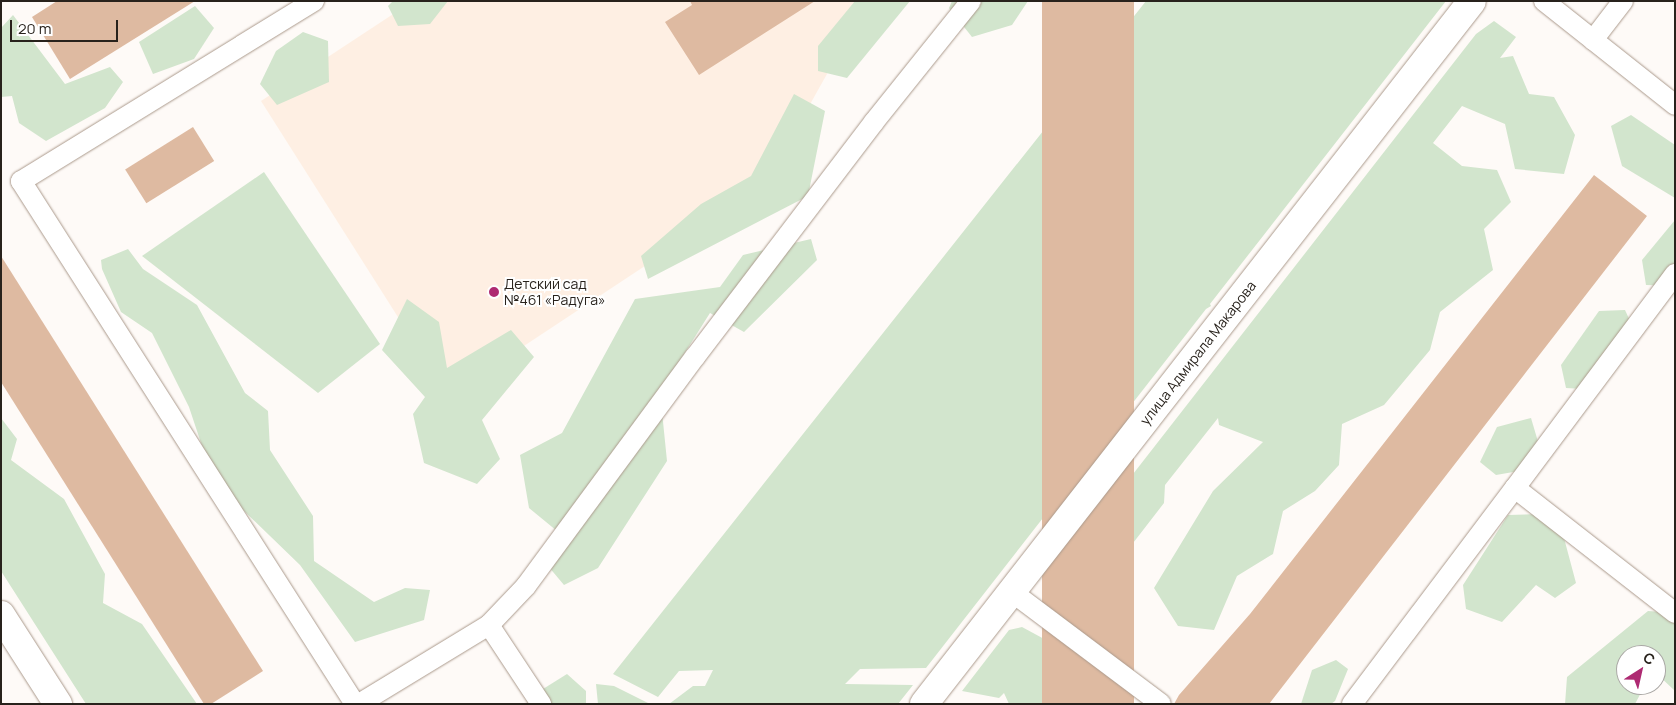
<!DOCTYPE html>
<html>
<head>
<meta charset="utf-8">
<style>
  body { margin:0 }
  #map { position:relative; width:1676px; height:705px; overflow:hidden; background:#fefaf7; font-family:Manrope,sans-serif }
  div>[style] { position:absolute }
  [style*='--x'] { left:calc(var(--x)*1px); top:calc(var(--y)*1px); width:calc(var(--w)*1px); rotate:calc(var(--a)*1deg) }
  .built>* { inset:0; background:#feefe3 }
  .green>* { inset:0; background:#d2e5cd }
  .building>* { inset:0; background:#debaa1; transform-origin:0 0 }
  .roads { filter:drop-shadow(0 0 1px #ab9a8c) drop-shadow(0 0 1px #ab9a8c) }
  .lane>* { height:20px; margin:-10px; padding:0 10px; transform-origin:10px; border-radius:10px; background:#fff }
  .street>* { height:28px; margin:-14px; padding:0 14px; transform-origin:14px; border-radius:14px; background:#fff }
  .secondary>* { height:28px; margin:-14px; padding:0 14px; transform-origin:14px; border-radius:14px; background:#fff }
  .dots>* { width:14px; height:14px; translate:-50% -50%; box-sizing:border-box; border:2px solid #fff; border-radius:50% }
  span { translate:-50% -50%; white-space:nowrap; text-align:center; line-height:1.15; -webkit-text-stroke:4px #fff; paint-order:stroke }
  .poi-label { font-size:14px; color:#28221c }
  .left { translate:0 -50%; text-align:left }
  .street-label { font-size:14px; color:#28221c }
  .frame { position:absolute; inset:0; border:2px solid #28221c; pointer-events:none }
  .north { position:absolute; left:1616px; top:645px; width:50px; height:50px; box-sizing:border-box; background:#fff; border:1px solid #a9a7a4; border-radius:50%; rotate:35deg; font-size:14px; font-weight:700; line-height:20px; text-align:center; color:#28221c }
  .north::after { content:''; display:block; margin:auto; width:18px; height:22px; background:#ae2a72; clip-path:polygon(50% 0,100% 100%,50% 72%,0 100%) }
  .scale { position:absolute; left:10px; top:20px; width:108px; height:22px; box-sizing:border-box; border:2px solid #28221c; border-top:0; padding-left:6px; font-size:15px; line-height:18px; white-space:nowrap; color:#28221c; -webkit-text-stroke:4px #fff; paint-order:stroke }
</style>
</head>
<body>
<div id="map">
  <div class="built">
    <div style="clip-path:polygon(413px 1px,868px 1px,763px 188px,448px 396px,261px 101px)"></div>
  </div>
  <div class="green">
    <div style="clip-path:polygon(393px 1px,448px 1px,430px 24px,398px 26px,388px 6px)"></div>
    <div style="clip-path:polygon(855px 1px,910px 1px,847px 78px,818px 71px,818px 46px)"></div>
    <div style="clip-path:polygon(952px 1px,1028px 1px,1012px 25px,972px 37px,949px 8px)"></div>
    <div style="clip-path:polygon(1146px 1px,1446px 1px,1210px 304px,1211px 306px,1206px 309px,926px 668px,860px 669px,845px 684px,913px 685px,898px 704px,669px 704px,693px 686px,705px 686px,713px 670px,679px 671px,658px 697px,613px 674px)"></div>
    <div style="clip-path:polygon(195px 6px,214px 28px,194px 59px,153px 74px,139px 42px)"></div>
    <div style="clip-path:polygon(13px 15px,65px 84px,110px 67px,123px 82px,105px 108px,46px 141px,19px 123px,12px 96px,1px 97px,1px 28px)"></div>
    <div style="clip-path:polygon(1494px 21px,1516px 37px,1500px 58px,1513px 56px,1529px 94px,1554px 97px,1575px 135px,1564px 174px,1515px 169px,1505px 124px,1462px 106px,1433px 143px,1462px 166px,1497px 170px,1511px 202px,1484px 229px,1493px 270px,1440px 312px,1430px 350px,1384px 405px,1342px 424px,1339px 465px,1315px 491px,1283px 511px,1273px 554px,1237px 576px,1214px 630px,1178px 626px,1154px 588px,1213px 491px,1263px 442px,1219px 425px,1218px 418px,1165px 485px,1164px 503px,1089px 600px,1076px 599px,1066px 612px,1055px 604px,1051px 588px,1059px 569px,1476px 34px)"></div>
    <div style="clip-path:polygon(303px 32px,328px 41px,329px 82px,277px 105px,260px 84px,276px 51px)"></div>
    <div style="clip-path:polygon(794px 94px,825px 111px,808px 196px,648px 279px,641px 256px,701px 204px,751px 176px)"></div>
    <div style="clip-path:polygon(1631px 115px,1675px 145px,1675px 198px,1622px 166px,1611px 126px)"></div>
    <div style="clip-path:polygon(264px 172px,380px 344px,318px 393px,142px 256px)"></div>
    <div style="clip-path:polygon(1675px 220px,1675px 286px,1646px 285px,1642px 260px)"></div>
    <div style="clip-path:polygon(811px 239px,817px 260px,744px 332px,710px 313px,660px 392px,667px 461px,598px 568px,564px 585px,543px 560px,557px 531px,529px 508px,520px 455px,562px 433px,635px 299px,720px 287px,743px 255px)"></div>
    <div style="clip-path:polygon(128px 249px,143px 269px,197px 305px,245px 393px,268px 411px,270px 450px,313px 516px,314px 561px,374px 602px,405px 588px,430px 590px,424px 620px,355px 642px,300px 565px,214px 482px,189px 407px,152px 333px,121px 312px,102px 269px,101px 260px)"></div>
    <div style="clip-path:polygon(407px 299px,439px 322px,447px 368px,511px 330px,534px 357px,482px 420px,500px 459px,477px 484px,424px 463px,413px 414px,425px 397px,382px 350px)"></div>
    <div style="clip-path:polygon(1625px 310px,1631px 323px,1583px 389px,1566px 388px,1561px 365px,1599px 311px)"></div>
    <div style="clip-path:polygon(1px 418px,17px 439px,11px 460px,64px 499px,105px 574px,103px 603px,142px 624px,197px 704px,86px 704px,1px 571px)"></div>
    <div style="clip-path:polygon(1531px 418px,1539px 445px,1519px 471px,1496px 475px,1480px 462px,1497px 427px)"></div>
    <div style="clip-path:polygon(1543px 514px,1564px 538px,1576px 583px,1555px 598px,1536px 585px,1502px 622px,1466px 609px,1463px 585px,1508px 515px)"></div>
    <div style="clip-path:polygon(1648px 611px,1675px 613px,1675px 691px,1656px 673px,1656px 655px,1626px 655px,1626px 685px,1645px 685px,1635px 704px,1565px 704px,1567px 677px)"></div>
    <div style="clip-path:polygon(1022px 627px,1046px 640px,1042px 646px,1054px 652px,1057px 649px,1134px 704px,1009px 704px,1004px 693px,999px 698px,962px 691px,1009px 630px)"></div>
    <div style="clip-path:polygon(1336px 660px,1348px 669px,1335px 701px,1331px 704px,1301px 704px,1312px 670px)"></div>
    <div style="clip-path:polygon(567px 674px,586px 691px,586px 704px,528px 704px,527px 699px)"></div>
    <div style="clip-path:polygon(596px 684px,614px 686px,650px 704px,598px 704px)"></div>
  </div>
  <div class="building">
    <div style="clip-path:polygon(57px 1px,195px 1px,70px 79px,32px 17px)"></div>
    <div style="clip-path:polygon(690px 1px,815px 1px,699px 75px,665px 22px,692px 5px)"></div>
    <div style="left:1042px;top:1px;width:92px;height:739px"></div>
    <div style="left:193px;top:127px;width:40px;height:80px;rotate:58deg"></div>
    <div style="clip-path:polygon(1594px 175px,1647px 216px,1269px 704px,1174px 704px,1179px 695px,1250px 614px)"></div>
    <div style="clip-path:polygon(1px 256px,263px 671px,211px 704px,204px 704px,1px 382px)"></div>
  </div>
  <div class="roads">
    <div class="lane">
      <div style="--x:314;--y:1;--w:344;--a:148.4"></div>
      <div style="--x:21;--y:181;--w:621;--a:57.44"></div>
      <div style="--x:1544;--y:1;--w:167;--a:38.4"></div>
      <div style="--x:1593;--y:40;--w:49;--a:-52.4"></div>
      <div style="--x:1675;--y:274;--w:267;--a:126.8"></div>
      <div style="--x:1515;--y:488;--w:203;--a:38"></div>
      <div style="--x:1012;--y:592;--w:186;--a:36.9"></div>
      <div style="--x:489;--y:625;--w:95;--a:56.6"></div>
      <div style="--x:359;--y:704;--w:152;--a:-31.3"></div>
      <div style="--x:489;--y:625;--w:54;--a:-46.5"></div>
      <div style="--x:526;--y:586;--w:285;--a:-53.6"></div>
      <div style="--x:695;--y:357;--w:295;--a:-52.7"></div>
      <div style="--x:874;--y:122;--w:155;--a:-51.3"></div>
      <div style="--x:1352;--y:704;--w:271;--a:-53"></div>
    </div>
    <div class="street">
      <div style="--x:924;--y:704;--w:891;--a:-52.06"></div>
    </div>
    <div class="secondary">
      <div style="--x:1;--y:615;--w:106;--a:57.4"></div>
    </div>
  </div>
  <div class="dots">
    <div style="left:494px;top:292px;background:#ae2a72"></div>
  </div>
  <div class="poi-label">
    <span class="left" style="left:504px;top:292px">Детский сад<br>№461 «Радуга»</span>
  </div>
  <div class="street-label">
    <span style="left:1198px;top:353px;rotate:-52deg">улица Адмирала Макарова</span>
  </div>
  <div class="frame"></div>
  <div class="north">С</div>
  <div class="scale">20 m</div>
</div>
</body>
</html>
